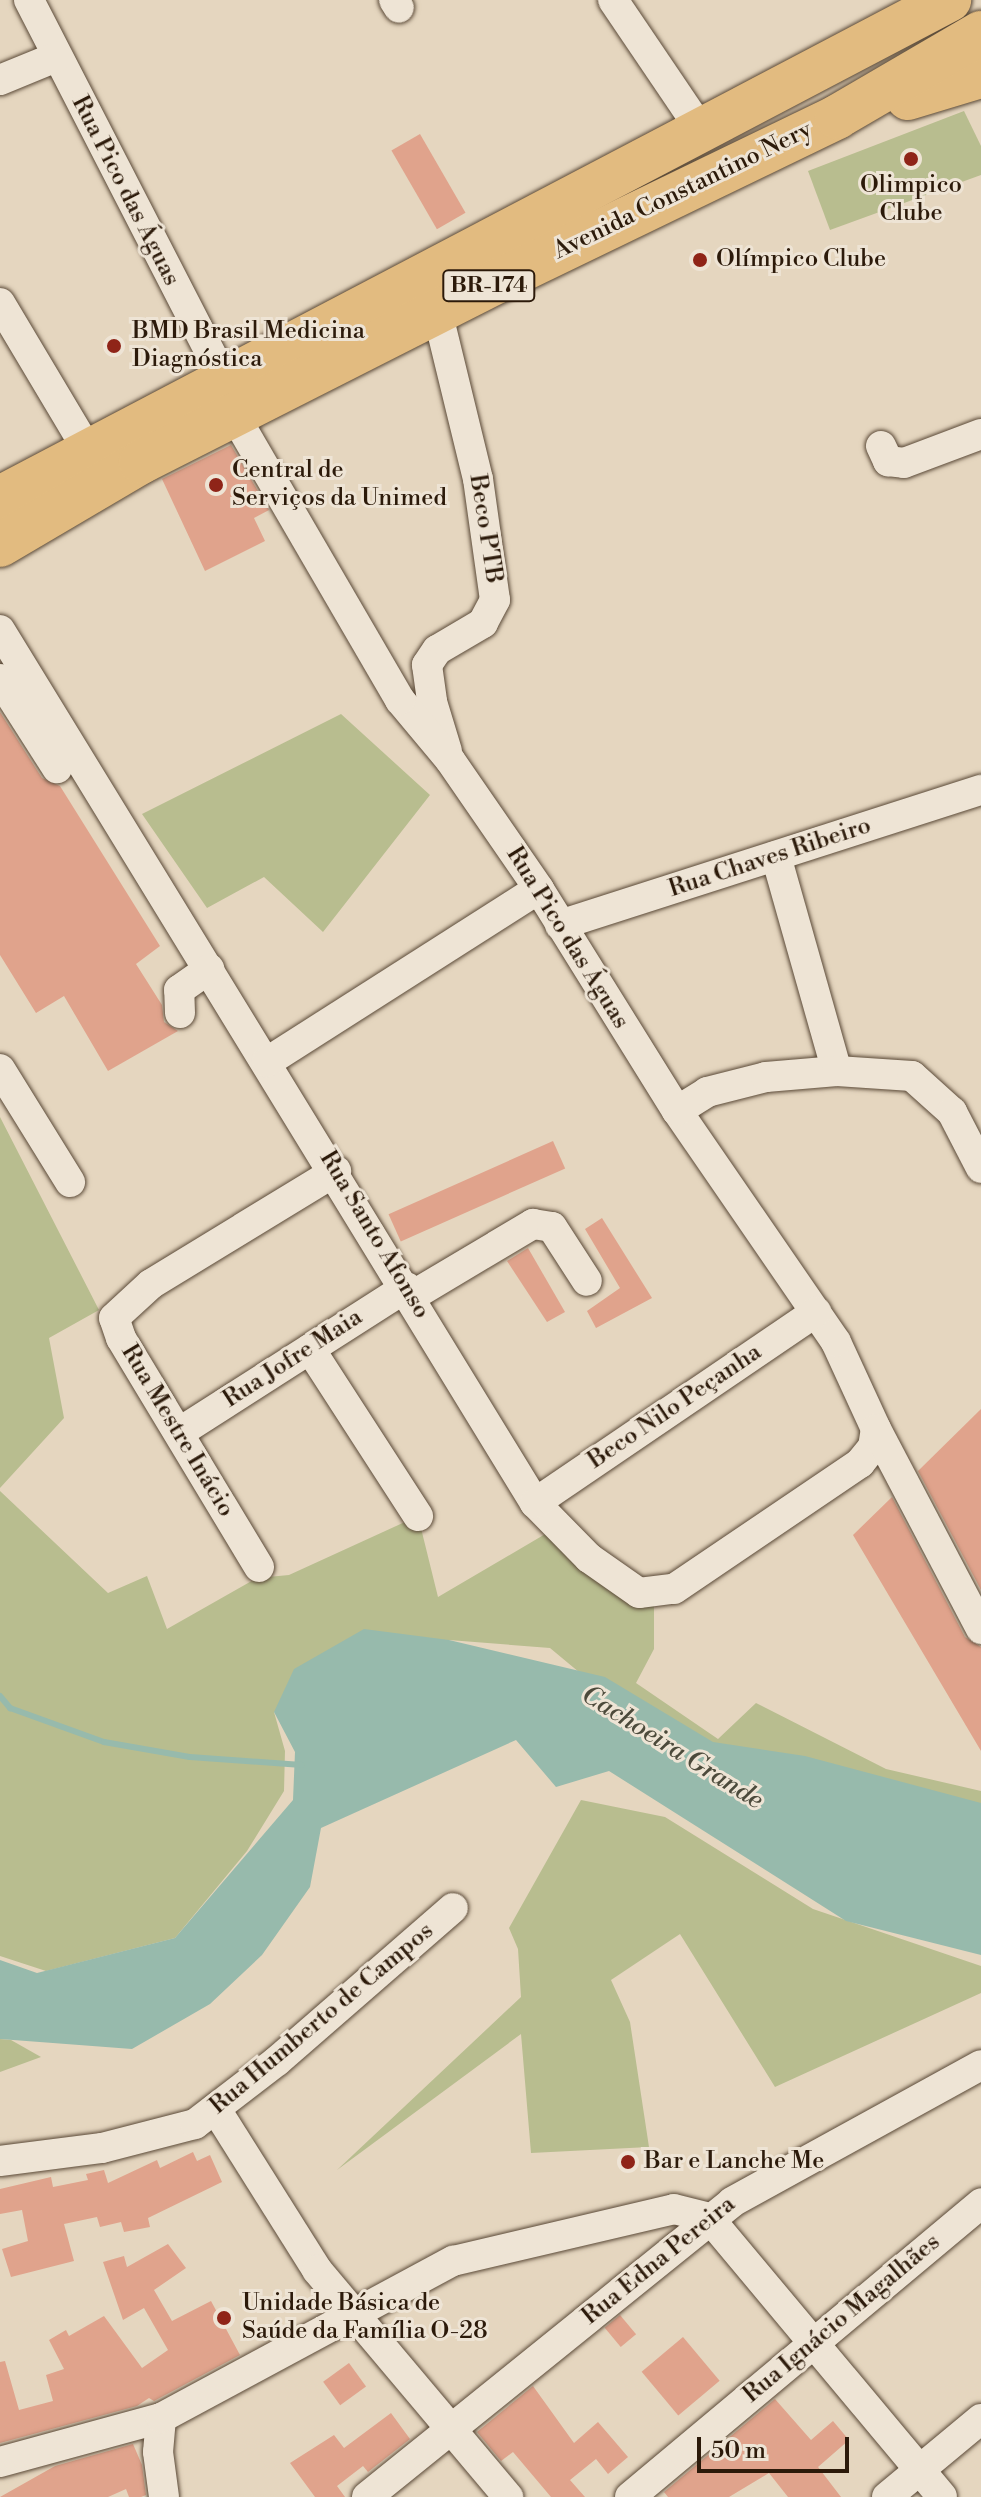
<!DOCTYPE html>
<html>
<head>
<meta charset="utf-8">
<style>
  body { margin:0 }
  #map { position:relative; width:981px; height:2497px; overflow:hidden; background:#e5d6bf; font-family:"Libre Bodoni",serif }
  div>[style] { position:absolute }
  [style*='--x'] { left:calc(var(--x)*1px); top:calc(var(--y)*1px); width:calc(var(--w)*1px); rotate:calc(var(--a)*1deg) }
  .green>* { inset:0; background:#b8bd8f }
  .water>* { inset:0; background:#97baac }
  .stream>* { height:6px; margin:-3px; padding:0 3px; transform-origin:3px; border-radius:3px; background:#97baac }
  .building>* { inset:0; background:#e0a38c; transform-origin:0 0 }
  .roads { filter:drop-shadow(0 0 2px #5a4937) drop-shadow(0 0 2px #5a4937) }
  .minor>* { height:30px; margin:-15px; padding:0 15px; transform-origin:15px; border-radius:15px; background:#eee4d5 }
  .highway>* { height:44px; margin:-22px; padding:0 22px; transform-origin:22px; border-radius:22px; background:#e2bb80 }
  .dots>* { width:22px; height:22px; translate:-50% -50%; box-sizing:border-box; border:4px solid #eee4d5; border-radius:50% }
  span { translate:-50% -50%; white-space:nowrap; text-align:center; line-height:1.15; -webkit-text-stroke:6px #eee4d5; paint-order:stroke }
  .shield-label span { padding:2px 6px; background:#eee4d5; border:2px solid; border-radius:6px; -webkit-text-stroke-width:0 }
  .shield-label { font-size:22px; color:#2c1a0a; font-weight:700 }
  .poi-label { font-size:24px; color:#2c1a0a }
  .left { translate:0 -50%; text-align:left }
  .street-label { font-size:24px; color:#2c1a0a }
  .water-label { font-size:26px; color:#4c4a3b; font-style:italic }
  .scale { position:absolute; left:697px; top:2437px; width:152px; height:36px; box-sizing:border-box; border:4px solid #2c1a0a; border-top:0; padding-left:10px; font-size:24px; line-height:28px; white-space:nowrap; color:#2c1a0a; -webkit-text-stroke:6px #eee4d5; paint-order:stroke }
</style>
</head>
<body>
<div id="map">
  <div class="green">
    <div style="clip-path:polygon(964px 111px,981px 146px,981px 175px,830px 230px,808px 171px)"></div>
    <div style="clip-path:polygon(341px 714px,430px 795px,323px 932px,264px 877px,207px 908px,142px 814px)"></div>
    <div style="clip-path:polygon(0 1117px,99px 1310px,49px 1338px,64px 1418px,0 1488px)"></div>
    <div style="clip-path:polygon(0 1491px,108px 1593px,147px 1576px,167px 1629px,257px 1578px,289px 1575px,418px 1516px,438px 1597px,547px 1533px,654px 1603px,654px 1649px,636px 1683px,718px 1739px,756px 1703px,886px 1769px,981px 1791px,981px 1857px,686px 1761px,550px 1648px,449px 1640px,274px 1712px,285px 1751px,284px 1791px,247px 1851px,175px 1938px,46px 1971px,0 1956px)"></div>
    <div style="clip-path:polygon(581px 1800px,665px 1817px,813px 1909px,981px 1966px,981px 1993px,775px 2087px,680px 1934px,611px 1980px,630px 2022px,649px 2147px,531px 2153px,521px 2034px,337px 2170px,521px 1997px,518px 1949px,509px 1928px)"></div>
    <div style="clip-path:polygon(0 2039px,11px 2040px,41px 2057px,0 2072px)"></div>
  </div>
  <div class="water">
    <div style="clip-path:polygon(364px 1629px,449px 1640px,605px 1677px,713px 1742px,805px 1756px,981px 1803px,981px 1955px,846px 1921px,609px 1771px,556px 1787px,516px 1740px,321px 1828px,310px 1887px,262px 1955px,210px 2004px,132px 2049px,0 2039px,0 1960px,37px 1973px,175px 1938px,293px 1800px,295px 1752px,274px 1712px,294px 1669px)"></div>
  </div>
  <div class="stream">
    <div style="--x:0;--y:1696;--w:16;--a:50"></div>
    <div style="--x:10;--y:1708;--w:100;--a:19.9"></div>
    <div style="--x:104;--y:1742;--w:87;--a:9.9"></div>
    <div style="--x:190;--y:1757;--w:112;--a:4.1"></div>
  </div>
  <div class="building">
    <div style="left:420px;top:134px;width:91px;height:33px;rotate:60deg"></div>
    <div style="clip-path:polygon(231px 445px,269px 510px,254px 518px,265px 541px,205px 571px,162px 479px)"></div>
    <div style="clip-path:polygon(0 712px,42px 778px,60px 786px,160px 946px,136px 964px,162px 1005px,164px 1022px,178px 1031px,108px 1071px,64px 996px,36px 1013px,0 955px)"></div>
    <div style="left:553px;top:1141px;width:30px;height:180px;rotate:66deg"></div>
    <div style="clip-path:polygon(602px 1218px,652px 1298px,596px 1328px,587px 1311px,620px 1288px,585px 1229px)"></div>
    <div style="clip-path:polygon(528px 1248px,565px 1312px,547px 1322px,507px 1261px)"></div>
    <div style="clip-path:polygon(981px 1409px,981px 1590px,918px 1471px)"></div>
    <div style="clip-path:polygon(892px 1497px,965px 1637px,981px 1647px,981px 1751px,853px 1535px)"></div>
    <div style="clip-path:polygon(193px 2152px,197px 2161px,210px 2155px,222px 2182px,148px 2218px,150px 2227px,124px 2232px,121px 2222px,100px 2227px,97px 2217px,64px 2224px,74px 2261px,11px 2277px,2px 2249px,28px 2241px,22px 2210px,0 2214px,0 2189px,51px 2177px,53px 2187px,88px 2180px,86px 2174px,104px 2170px,108px 2183px,157px 2160px,160px 2168px)"></div>
    <div style="clip-path:polygon(168px 2244px,186px 2268px,154px 2290px,172px 2321px,211px 2301px,240px 2355px,154px 2401px,149px 2398px,137px 2406px,0 2443px,0 2362px,5px 2361px,19px 2410px,53px 2401px,46px 2375px,64px 2369px,49px 2340px,66px 2330px,69px 2336px,104px 2316px,142px 2368px,168px 2350px,144px 2308px,123px 2320px,103px 2262px,124px 2256px,127px 2267px)"></div>
    <div style="left:620px;top:2315px;width:25px;height:20px;rotate:50deg"></div>
    <div style="left:683px;top:2337px;width:57px;height:54px;rotate:50deg"></div>
    <div style="left:349px;top:2363px;width:29px;height:32px;rotate:54deg"></div>
    <div style="clip-path:polygon(533px 2386px,574px 2443px,598px 2422px,628px 2457px,608px 2474px,596px 2459px,570px 2480px,585px 2497px,551px 2497px,513px 2452px,501px 2461px,477px 2432px)"></div>
    <div style="clip-path:polygon(775px 2399px,811px 2440px,833px 2421px,849px 2440px,818px 2467px,841px 2497px,788px 2497px,769px 2473px,729px 2497px,668px 2497px,664px 2492px)"></div>
    <div style="clip-path:polygon(391px 2413px,410px 2439px,368px 2472px,363px 2466px,337px 2486px,345px 2497px,315px 2497px,290px 2463px,334px 2435px,344px 2448px)"></div>
    <div style="clip-path:polygon(133px 2444px,142px 2465px,146px 2495px,141px 2497px,129px 2497px,126px 2489px,108px 2497px,0 2497px,55px 2466px)"></div>
  </div>
  <div class="roads">
    <div class="minor">
      <div style="--x:29;--y:0;--w:428;--a:62.8"></div>
      <div style="--x:394;--y:0;--w:9;--a:58"></div>
      <div style="--x:613;--y:0;--w:153;--a:55.9"></div>
      <div style="--x:0;--y:80;--w:61;--a:-22.3"></div>
      <div style="--x:0;--y:303;--w:170;--a:59.2"></div>
      <div style="--x:438;--y:315;--w:169;--a:76.3"></div>
      <div style="--x:478;--y:479;--w:122;--a:82"></div>
      <div style="--x:495;--y:600;--w:26;--a:118"></div>
      <div style="--x:483;--y:623;--w:53;--a:149.6"></div>
      <div style="--x:437;--y:650;--w:18;--a:124"></div>
      <div style="--x:427;--y:665;--w:37;--a:82"></div>
      <div style="--x:432;--y:702;--w:51;--a:73"></div>
      <div style="--x:881;--y:446;--w:17;--a:65"></div>
      <div style="--x:888;--y:461;--w:16;--a:7"></div>
      <div style="--x:904;--y:463;--w:82;--a:-20.6"></div>
      <div style="--x:0;--y:630;--w:1024;--a:58.5"></div>
      <div style="--x:535;--y:1503;--w:77;--a:45.5"></div>
      <div style="--x:589;--y:1558;--w:61;--a:35"></div>
      <div style="--x:639;--y:1593;--w:35;--a:-7"></div>
      <div style="--x:674;--y:1589;--w:225;--a:-34.1"></div>
      <div style="--x:860;--y:1463;--w:21;--a:-51"></div>
      <div style="--x:873;--y:1447;--w:18;--a:-81"></div>
      <div style="--x:876;--y:1429;--w:96;--a:-114.7"></div>
      <div style="--x:836;--y:1342;--w:280;--a:-124.5"></div>
      <div style="--x:677;--y:1111;--w:261;--a:-121.9"></div>
      <div style="--x:539;--y:889;--w:157;--a:-124.6"></div>
      <div style="--x:450;--y:760;--w:78;--a:-129.8"></div>
      <div style="--x:400;--y:700;--w:328;--a:-120.2"></div>
      <div style="--x:0;--y:679;--w:106;--a:57.4"></div>
      <div style="--x:776;--y:856;--w:223;--a:74.2"></div>
      <div style="--x:560;--y:925;--w:442;--a:-17.8"></div>
      <div style="--x:180;--y:1013;--w:23;--a:-92"></div>
      <div style="--x:179;--y:990;--w:37;--a:-35"></div>
      <div style="--x:267;--y:1062;--w:322;--a:-32.5"></div>
      <div style="--x:0;--y:1069;--w:133;--a:58.2"></div>
      <div style="--x:677;--y:1111;--w:36;--a:-32"></div>
      <div style="--x:707;--y:1092;--w:61;--a:-14.3"></div>
      <div style="--x:766;--y:1077;--w:71;--a:-4.8"></div>
      <div style="--x:837;--y:1071;--w:75;--a:3.8"></div>
      <div style="--x:912;--y:1076;--w:54;--a:42"></div>
      <div style="--x:952;--y:1112;--w:63;--a:62.6"></div>
      <div style="--x:412;--y:1296;--w:141;--a:-30.8"></div>
      <div style="--x:533;--y:1224;--w:19;--a:9"></div>
      <div style="--x:552;--y:1227;--w:64;--a:57.1"></div>
      <div style="--x:310;--y:1349;--w:199;--a:57.1"></div>
      <div style="--x:876;--y:1429;--w:226;--a:62.3"></div>
      <div style="--x:180;--y:1432;--w:269;--a:-32.6"></div>
      <div style="--x:535;--y:1503;--w:340;--a:-34.2"></div>
      <div style="--x:259;--y:1567;--w:267;--a:-121.1"></div>
      <div style="--x:121;--y:1338;--w:21;--a:-109"></div>
      <div style="--x:114;--y:1318;--w:50;--a:-42.6"></div>
      <div style="--x:151;--y:1284;--w:217;--a:-31.4"></div>
      <div style="--x:217;--y:2111;--w:188;--a:57.8"></div>
      <div style="--x:317;--y:2270;--w:297;--a:49.9"></div>
      <div style="--x:0;--y:2161;--w:103;--a:-7.3"></div>
      <div style="--x:102;--y:2148;--w:96;--a:-14.5"></div>
      <div style="--x:195;--y:2124;--w:103;--a:-37.5"></div>
      <div style="--x:277;--y:2061;--w:233;--a:-41"></div>
      <div style="--x:161;--y:2418;--w:34;--a:95"></div>
      <div style="--x:158;--y:2452;--w:45;--a:82.4"></div>
      <div style="--x:0;--y:2462;--w:167;--a:-15.3"></div>
      <div style="--x:161;--y:2418;--w:332;--a:-28.3"></div>
      <div style="--x:453;--y:2261;--w:227;--a:-13.2"></div>
      <div style="--x:674;--y:2209;--w:36;--a:14"></div>
      <div style="--x:709;--y:2218;--w:363;--a:50.1"></div>
      <div style="--x:367;--y:2497;--w:469;--a:-38.9"></div>
      <div style="--x:732;--y:2202;--w:284;--a:-28.8"></div>
      <div style="--x:630;--y:2497;--w:458;--a:-39.9"></div>
      <div style="--x:887;--y:2497;--w:122;--a:-39.7"></div>
    </div>
    <div class="highway">
      <div style="--x:908;--y:98;--w:76;--a:-16.8"></div>
      <div style="--x:0;--y:498;--w:1072;--a:-27.69"></div>
      <div style="--x:0;--y:545;--w:164;--a:-30.5"></div>
      <div style="--x:141;--y:462;--w:400;--a:-26.9"></div>
      <div style="--x:498;--y:281;--w:377;--a:-25.8"></div>
      <div style="--x:837;--y:117;--w:167;--a:-30.3"></div>
    </div>
  </div>
  <div class="dots">
    <div style="left:911px;top:159px;background:#8f2418"></div>
    <div style="left:700px;top:260px;background:#8f2418"></div>
    <div style="left:114px;top:346px;background:#8f2418"></div>
    <div style="left:216px;top:485px;background:#8f2418"></div>
    <div style="left:628px;top:2162px;background:#8f2418"></div>
    <div style="left:224px;top:2318px;background:#8f2418"></div>
  </div>
  <div class="shield-label">
    <span style="left:489px;top:286px">BR-174</span>
  </div>
  <div class="poi-label">
    <span style="left:911px;top:200px">Olimpico<br>Clube</span>
    <span class="left" style="left:716px;top:260px">Olímpico Clube</span>
    <span class="left" style="left:132px;top:346px">BMD Brasil Medicina<br>Diagnóstica</span>
    <span class="left" style="left:232px;top:485px">Central de<br>Serviços da Unimed</span>
    <span class="left" style="left:644px;top:2162px">Bar e Lanche Me</span>
    <span class="left" style="left:242px;top:2318px">Unidade Básica de<br>Saúde da Família O-28</span>
  </div>
  <div class="street-label">
    <span style="left:125px;top:191px;rotate:63deg">Rua Pico das Águas</span>
    <span style="left:683px;top:191px;rotate:-26deg">Avenida Constantino Nery</span>
    <span style="left:485px;top:529px;rotate:81deg">Beco PTB</span>
    <span style="left:770px;top:858px;rotate:-18deg">Rua Chaves Ribeiro</span>
    <span style="left:567px;top:938px;rotate:58deg">Rua Pico das Águas</span>
    <span style="left:374px;top:1235px;rotate:59deg">Rua Santo Afonso</span>
    <span style="left:293px;top:1359px;rotate:-33deg">Rua Jofre Maia</span>
    <span style="left:675px;top:1407px;rotate:-34deg">Beco Nilo Peçanha</span>
    <span style="left:177px;top:1431px;rotate:59deg">Rua Mestre Inácio</span>
    <span style="left:322px;top:2019px;rotate:-40deg">Rua Humberto de Campos</span>
    <span style="left:659px;top:2261px;rotate:-39deg">Rua Edna Pereira</span>
    <span style="left:842px;top:2319px;rotate:-40deg">Rua Ignácio Magalhães</span>
  </div>
  <div class="water-label">
    <span style="left:672px;top:1748px;rotate:32deg">Cachoeira Grande</span>
  </div>
  <div class="scale">50 m</div>
</div>
</body>
</html>
